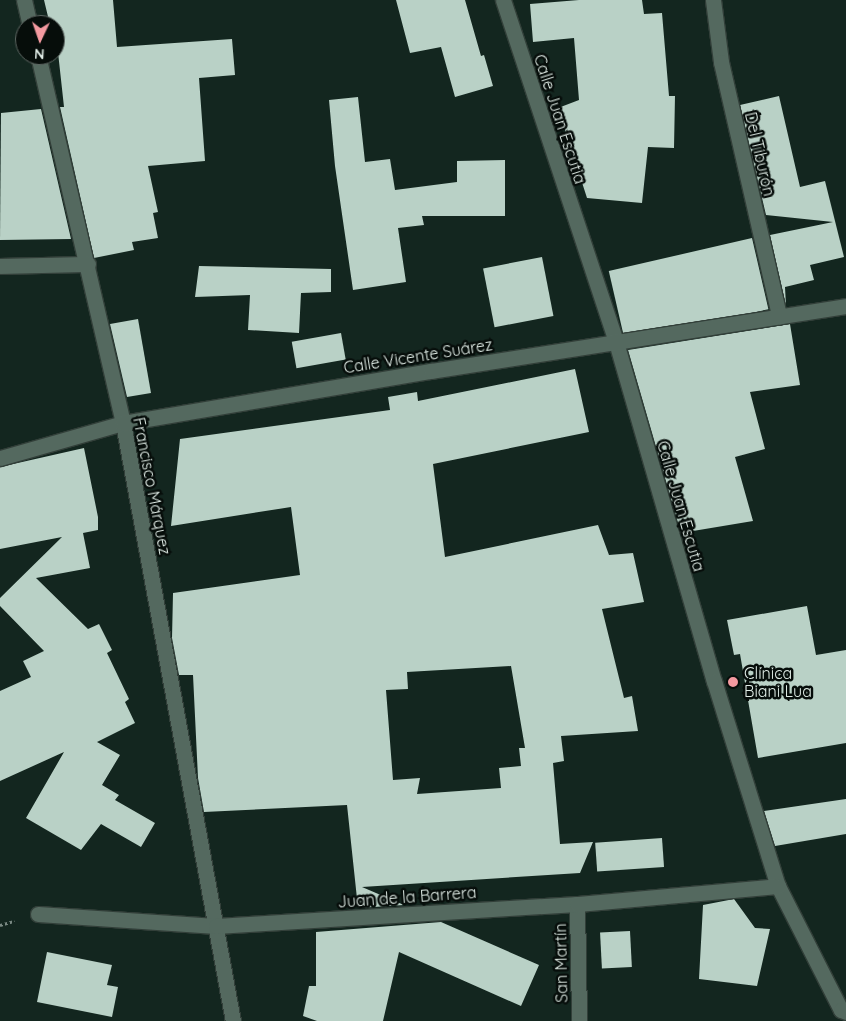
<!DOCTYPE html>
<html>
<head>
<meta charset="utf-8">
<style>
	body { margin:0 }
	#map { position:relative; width:846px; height:1021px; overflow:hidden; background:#13261f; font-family:Quicksand,sans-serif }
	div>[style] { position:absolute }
	.building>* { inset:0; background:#b9d1c6; transform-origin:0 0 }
	.path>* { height:3px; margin-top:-1.5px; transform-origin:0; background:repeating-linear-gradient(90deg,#798882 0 2.5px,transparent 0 5px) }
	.roads { filter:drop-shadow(1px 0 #323f39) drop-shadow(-1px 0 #323f39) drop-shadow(0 1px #323f39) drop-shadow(0 -1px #323f39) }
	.minor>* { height:15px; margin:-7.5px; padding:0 7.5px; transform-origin:7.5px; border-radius:7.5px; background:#54695f }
	.dots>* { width:14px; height:14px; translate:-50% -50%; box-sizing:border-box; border:2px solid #060d0a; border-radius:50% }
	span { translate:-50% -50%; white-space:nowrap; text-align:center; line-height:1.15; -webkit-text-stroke:5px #060d0a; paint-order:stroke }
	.street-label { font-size:16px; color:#dfebe5 }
	.poi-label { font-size:16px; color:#dfebe5 }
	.left { translate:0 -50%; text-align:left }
	.north { position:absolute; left:15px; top:15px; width:50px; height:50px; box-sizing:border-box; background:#060d0a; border:1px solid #5d6662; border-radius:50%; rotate:183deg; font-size:14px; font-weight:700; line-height:20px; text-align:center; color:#dfebe5 }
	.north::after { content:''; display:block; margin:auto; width:18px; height:22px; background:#f49aa0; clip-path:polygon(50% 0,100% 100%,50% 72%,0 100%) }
</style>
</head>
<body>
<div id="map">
	<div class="building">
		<div style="clip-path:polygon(44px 0,113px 0,117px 47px,232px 39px,235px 75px,199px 78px,205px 161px,148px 166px,158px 212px,153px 213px,158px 238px,132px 242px,134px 250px,94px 258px,60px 107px,64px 107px,55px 25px,50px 25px)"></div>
		<div style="clip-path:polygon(396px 0,465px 0,481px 56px,484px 55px,493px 86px,455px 97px,441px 47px,410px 53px)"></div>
		<div style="clip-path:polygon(579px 0,642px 0,644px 14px,662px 13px,669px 96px,675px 96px,674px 148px,648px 147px,642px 203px,587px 198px,558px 108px,579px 100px,574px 38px,533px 42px,530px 4px)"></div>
		<div style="clip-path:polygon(779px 96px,800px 187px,825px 181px,844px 257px,810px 265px,814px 280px,785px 287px,786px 306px,770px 235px,833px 222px,766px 215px,740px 105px)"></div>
		<div style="clip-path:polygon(358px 97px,365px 162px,390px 159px,395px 190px,457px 182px,457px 161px,505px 160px,505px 216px,422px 216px,424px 225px,398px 228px,406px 282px,353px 290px,335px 166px,329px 100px)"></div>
		<div style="clip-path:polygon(41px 109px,71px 239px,0 240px,1px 113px)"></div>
		<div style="left:752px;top:238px;width:73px;height:147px;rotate:77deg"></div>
		<div style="left:542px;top:257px;width:60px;height:60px;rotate:79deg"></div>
		<div style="clip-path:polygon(199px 266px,331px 269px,331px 292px,301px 293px,299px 333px,248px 330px,250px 295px,195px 297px)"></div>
		<div style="clip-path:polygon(138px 319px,151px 393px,127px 397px,110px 324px)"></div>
		<div style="clip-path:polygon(790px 324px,800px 385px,750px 392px,765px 449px,735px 457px,753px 521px,681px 533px,628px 350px)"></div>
		<div style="left:341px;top:333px;width:27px;height:50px;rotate:80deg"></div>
		<div style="clip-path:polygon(evenodd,575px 369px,589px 432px,433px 464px,445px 557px,598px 525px,609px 555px,633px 553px,644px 602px,602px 609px,624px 698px,632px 696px,638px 731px,561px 736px,564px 761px,553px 763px,560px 844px,593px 842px,580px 873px,362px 887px,404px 905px,358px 908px,347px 805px,204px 812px,198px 778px,193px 675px,179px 675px,172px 638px,173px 593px,300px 575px,291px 507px,171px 526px,180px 439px,390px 410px,388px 397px,417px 392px,418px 401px,575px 369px,511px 666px,525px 748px,519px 748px,521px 766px,499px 768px,501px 788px,417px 794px,420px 778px,393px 780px,386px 690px,408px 689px,407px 672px,511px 666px)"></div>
		<div style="clip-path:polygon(84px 448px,98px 517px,98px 530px,83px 533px,90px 568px,36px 578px,88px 629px,99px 624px,112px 650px,107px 653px,129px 699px,125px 702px,135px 723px,97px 742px,120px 755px,102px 785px,119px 795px,115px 800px,155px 823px,141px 847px,101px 824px,81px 850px,26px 818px,64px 752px,0 781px,0 691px,31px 677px,23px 661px,44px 651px,0 606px,0 598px,62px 537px,0 549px,0 467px)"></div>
		<div style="clip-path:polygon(807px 606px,816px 655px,846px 650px,846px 743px,758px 758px,740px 654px,734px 655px,727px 620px)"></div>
		<div style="clip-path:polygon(846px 799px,846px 834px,775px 846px,764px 811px)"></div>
		<div style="left:662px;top:838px;width:29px;height:67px;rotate:86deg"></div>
		<div style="clip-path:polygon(734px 899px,755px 928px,770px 929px,757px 986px,699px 979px,703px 905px)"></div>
		<div style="clip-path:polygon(441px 922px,539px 965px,521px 1006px,399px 952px,383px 1021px,317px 1021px,303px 1016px,309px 986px,316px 986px,316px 932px)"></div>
		<div style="left:630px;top:931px;width:36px;height:30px;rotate:87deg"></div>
		<div style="clip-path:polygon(47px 952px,112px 965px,107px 985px,118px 987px,112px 1017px,37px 1002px)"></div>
	</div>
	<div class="path">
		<div style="left:0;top:925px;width:15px;rotate:-16deg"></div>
	</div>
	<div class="roads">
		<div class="minor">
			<div style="left:24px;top:0;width:26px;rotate:77deg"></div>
			<div style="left:503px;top:0;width:360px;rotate:71.7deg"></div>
			<div style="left:616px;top:342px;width:353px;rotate:73.9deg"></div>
			<div style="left:714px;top:681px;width:215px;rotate:72.7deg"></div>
			<div style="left:778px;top:886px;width:139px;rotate:63.1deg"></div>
			<div style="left:841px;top:1010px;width:5px;rotate:22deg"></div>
			<div style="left:713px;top:0;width:63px;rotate:82.6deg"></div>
			<div style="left:721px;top:62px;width:261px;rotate:77.1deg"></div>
			<div style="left:38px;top:55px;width:378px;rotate:77deg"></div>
			<div style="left:123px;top:423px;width:608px;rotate:79.58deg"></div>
			<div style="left:0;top:266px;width:88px;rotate:-1.3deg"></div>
			<div style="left:0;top:458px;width:128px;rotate:-15.9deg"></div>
			<div style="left:123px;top:423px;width:312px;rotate:-9.6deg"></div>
			<div style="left:431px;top:371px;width:420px;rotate:-8.9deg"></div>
			<div style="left:577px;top:904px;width:117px;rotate:89deg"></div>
			<div style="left:38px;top:914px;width:178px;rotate:3.9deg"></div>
			<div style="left:216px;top:926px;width:362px;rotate:-3.5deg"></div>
			<div style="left:577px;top:904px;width:202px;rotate:-5.1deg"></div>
		</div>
	</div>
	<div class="dots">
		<div style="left:733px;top:682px;background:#f49aa0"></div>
	</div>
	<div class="street-label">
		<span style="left:560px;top:119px;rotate:72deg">Calle Juan Escutia</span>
		<span style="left:760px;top:154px;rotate:77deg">Del Tiburón</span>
		<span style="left:418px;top:356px;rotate:-9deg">Calle Vicente Suárez</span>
		<span style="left:152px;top:486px;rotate:79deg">Francisco Márquez</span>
		<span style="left:681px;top:506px;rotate:74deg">Calle Juan Escutia</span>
		<span style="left:407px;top:897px;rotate:-4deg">Juan de la Barrera</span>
		<span style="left:561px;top:963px;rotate:-91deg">San Martín</span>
	</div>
	<div class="poi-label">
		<span class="left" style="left:744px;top:682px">Clínica<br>Biani Lua</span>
	</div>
	<div class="north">N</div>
</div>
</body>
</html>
